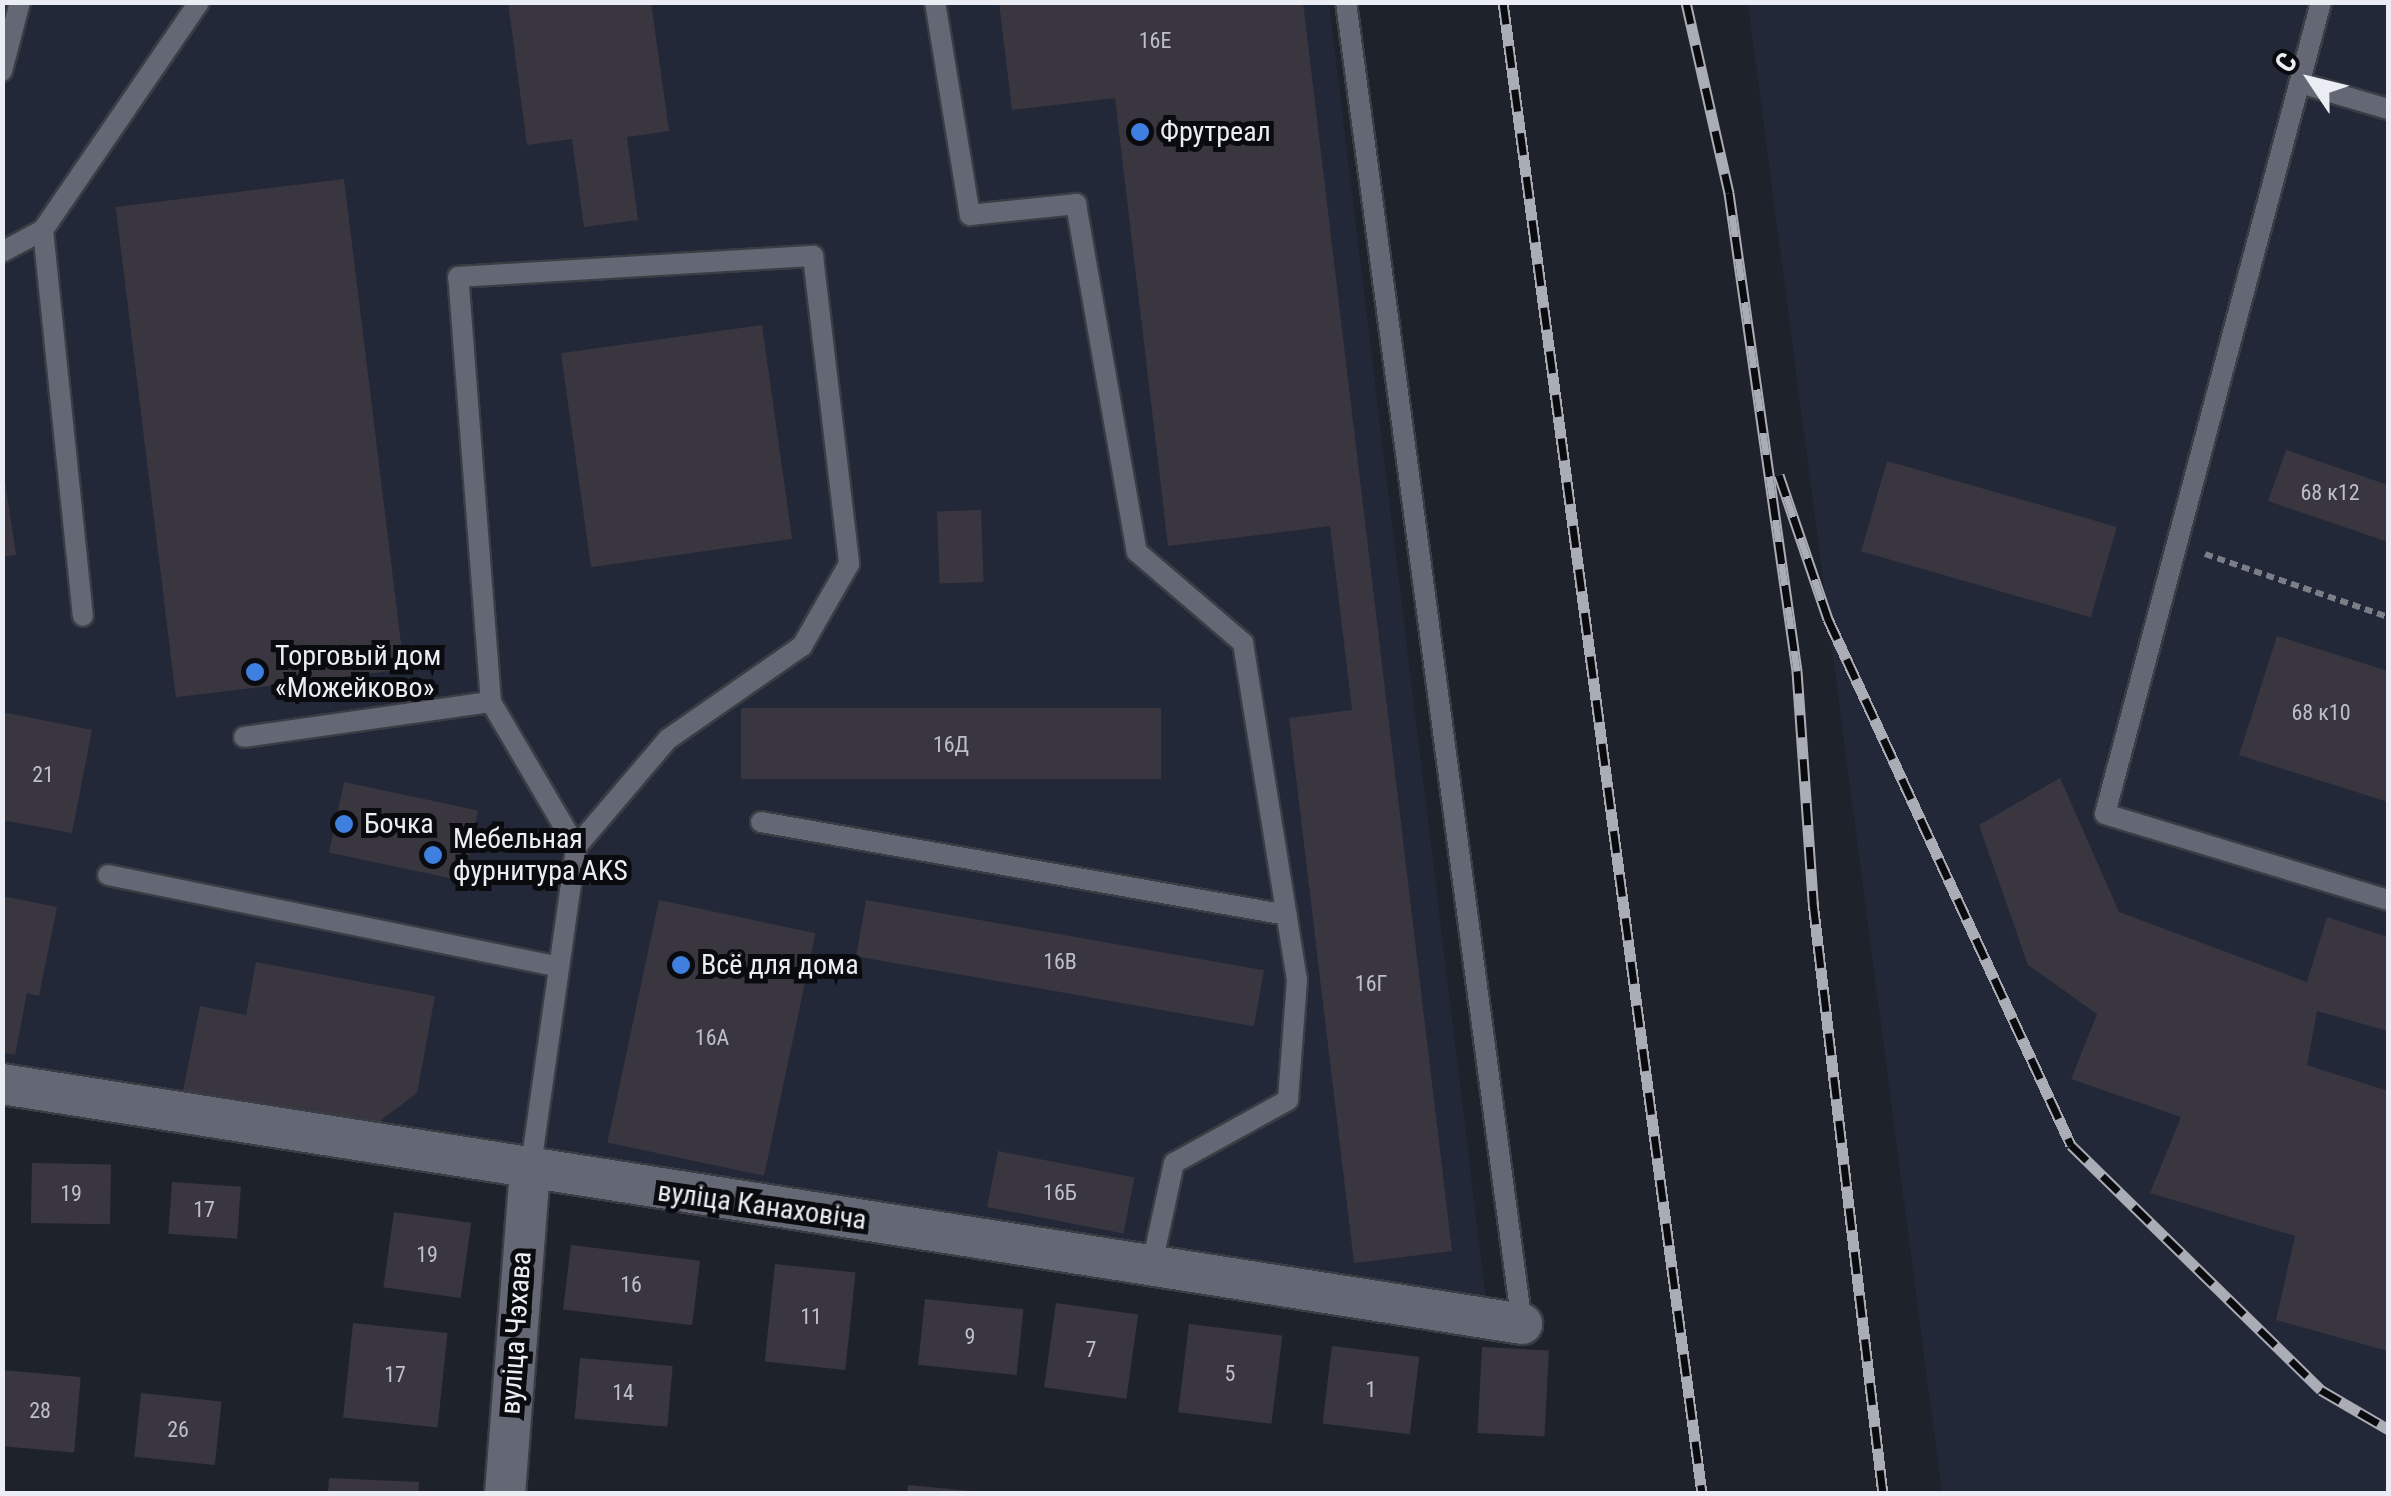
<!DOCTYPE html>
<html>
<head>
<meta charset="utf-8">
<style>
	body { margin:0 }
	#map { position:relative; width:2391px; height:1496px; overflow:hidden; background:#1e222b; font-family:"Roboto Condensed",sans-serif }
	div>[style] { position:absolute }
	.built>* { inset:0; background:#222837 }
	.building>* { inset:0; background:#3a3640; transform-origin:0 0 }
	.path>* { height:6px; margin-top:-3px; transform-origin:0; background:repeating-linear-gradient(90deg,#7a7e86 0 8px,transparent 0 13px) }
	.roads { filter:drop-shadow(2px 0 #3a3d44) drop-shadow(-2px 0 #3a3d44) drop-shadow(0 2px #3a3d44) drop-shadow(0 -2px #3a3d44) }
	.lane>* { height:20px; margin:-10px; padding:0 10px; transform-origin:10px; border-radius:10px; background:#646874 }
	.street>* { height:40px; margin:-20px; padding:0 20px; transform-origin:20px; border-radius:20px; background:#646874 }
	.rail>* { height:11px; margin-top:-5.5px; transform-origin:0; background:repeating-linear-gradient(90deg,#0a0b0f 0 22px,#aaadb5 0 44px); box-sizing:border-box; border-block:2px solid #aaadb5 }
	.dots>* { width:28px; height:28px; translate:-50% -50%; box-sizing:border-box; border:5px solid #0a0b0f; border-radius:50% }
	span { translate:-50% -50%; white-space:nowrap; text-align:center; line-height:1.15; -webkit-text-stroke:10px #0a0b0f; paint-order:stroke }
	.number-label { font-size:22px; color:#bebfc7 }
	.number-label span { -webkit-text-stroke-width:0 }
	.poi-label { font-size:28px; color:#eaedf4 }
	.left { translate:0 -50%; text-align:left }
	.street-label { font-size:28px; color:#eaedf4 }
	.frame { position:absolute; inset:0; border:5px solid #eaedf4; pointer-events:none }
	.north { position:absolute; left:2261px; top:30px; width:100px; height:100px; -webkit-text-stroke:8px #0a0b0f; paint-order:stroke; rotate:305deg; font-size:28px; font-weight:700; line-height:40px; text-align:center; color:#eaedf4 }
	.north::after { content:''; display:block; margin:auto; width:35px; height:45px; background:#eaedf4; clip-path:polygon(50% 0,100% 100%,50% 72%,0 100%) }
</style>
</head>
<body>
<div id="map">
	<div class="built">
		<div style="clip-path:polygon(2px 3px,1329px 3px,1489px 1324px,3px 1064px)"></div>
		<div style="clip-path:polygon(1748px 3px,2388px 3px,2388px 1493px,1942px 1493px)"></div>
	</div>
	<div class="building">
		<div style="clip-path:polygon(508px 2px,651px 2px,669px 131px,627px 137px,638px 220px,584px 227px,572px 139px,527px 145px)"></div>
		<div style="clip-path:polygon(999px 2px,1303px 2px,1452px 1251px,1354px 1263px,1289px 718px,1352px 710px,1330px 526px,1168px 546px,1115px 98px,1012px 110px)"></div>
		<div style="left:344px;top:179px;width:494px;height:230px;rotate:83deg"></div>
		<div style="left:762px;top:325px;width:216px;height:203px;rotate:82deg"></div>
		<div style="clip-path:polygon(2286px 450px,2388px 485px,2388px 542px,2268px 501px)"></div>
		<div style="clip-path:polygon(2px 461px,16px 555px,2px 557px)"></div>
		<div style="left:1887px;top:461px;width:239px;height:94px;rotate:16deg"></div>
		<div style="left:981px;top:510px;width:72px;height:44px;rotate:88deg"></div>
		<div style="clip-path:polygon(2277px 636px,2388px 671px,2388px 802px,2239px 755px)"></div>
		<div style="left:1161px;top:708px;width:71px;height:420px;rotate:90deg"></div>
		<div style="clip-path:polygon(2px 712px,92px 730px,72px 833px,2px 820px)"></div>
		<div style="clip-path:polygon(2060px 778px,2119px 912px,2307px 982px,2327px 917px,2388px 937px,2388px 1031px,2317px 1011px,2307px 1065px,2388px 1091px,2388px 1351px,2276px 1320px,2295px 1236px,2150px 1193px,2181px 1117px,2071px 1079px,2097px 1014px,2028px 965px,1979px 825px)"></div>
		<div style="left:344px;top:782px;width:137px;height:72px;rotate:12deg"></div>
		<div style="clip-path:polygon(2px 896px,57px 907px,39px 996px,27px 993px,15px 1055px,2px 1052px)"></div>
		<div style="left:659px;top:900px;width:160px;height:248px;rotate:12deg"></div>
		<div style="left:866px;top:900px;width:404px;height:57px;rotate:10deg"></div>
		<div style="clip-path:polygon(256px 962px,435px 996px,417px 1093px,372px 1127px,183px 1091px,200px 1006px,246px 1015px)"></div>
		<div style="left:998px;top:1151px;width:139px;height:57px;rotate:11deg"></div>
		<div style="left:32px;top:1163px;width:79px;height:60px;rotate:1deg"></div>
		<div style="left:172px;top:1182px;width:69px;height:52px;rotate:4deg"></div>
		<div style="left:394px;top:1212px;width:78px;height:76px;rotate:8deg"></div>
		<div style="left:571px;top:1245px;width:130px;height:65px;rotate:7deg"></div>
		<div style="left:775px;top:1264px;width:81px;height:98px;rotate:6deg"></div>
		<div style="left:925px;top:1299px;width:99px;height:66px;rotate:6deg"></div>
		<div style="left:1056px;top:1303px;width:83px;height:85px;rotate:8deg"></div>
		<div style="left:353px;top:1323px;width:95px;height:95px;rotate:6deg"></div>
		<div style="left:1189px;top:1324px;width:94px;height:89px;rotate:7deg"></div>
		<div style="left:1332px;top:1346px;width:88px;height:78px;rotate:7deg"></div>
		<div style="left:1482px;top:1347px;width:67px;height:86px;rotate:3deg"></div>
		<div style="left:580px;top:1358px;width:93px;height:61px;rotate:5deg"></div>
		<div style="left:2px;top:1370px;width:79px;height:76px;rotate:5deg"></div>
		<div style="left:141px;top:1393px;width:81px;height:64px;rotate:6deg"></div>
		<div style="clip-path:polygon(329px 1478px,419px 1482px,418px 1494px,328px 1494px)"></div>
		<div style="clip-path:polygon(908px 1485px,970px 1491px,969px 1494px,907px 1494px)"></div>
	</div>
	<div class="path">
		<div style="left:2205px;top:554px;width:194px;rotate:19deg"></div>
	</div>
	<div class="roads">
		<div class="lane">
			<div style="left:935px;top:2px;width:216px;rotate:80.7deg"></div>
			<div style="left:970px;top:215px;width:107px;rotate:-5.9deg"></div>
			<div style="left:1076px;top:204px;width:353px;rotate:80.1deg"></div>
			<div style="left:1137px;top:552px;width:140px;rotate:40.6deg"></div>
			<div style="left:1243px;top:643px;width:341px;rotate:80.9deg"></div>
			<div style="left:1297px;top:980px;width:120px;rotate:94.3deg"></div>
			<div style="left:1288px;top:1100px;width:130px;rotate:151.1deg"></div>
			<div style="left:1174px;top:1163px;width:103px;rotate:102.3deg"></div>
			<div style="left:1346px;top:2px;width:1334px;rotate:82.42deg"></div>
			<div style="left:2321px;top:2px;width:840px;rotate:104.9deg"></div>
			<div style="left:2105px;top:814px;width:296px;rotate:16.9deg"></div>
			<div style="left:2px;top:71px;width:71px;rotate:-75.4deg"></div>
			<div style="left:2300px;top:83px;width:92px;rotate:16.5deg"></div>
			<div style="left:43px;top:230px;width:388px;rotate:84.1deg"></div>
			<div style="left:2px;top:252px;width:47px;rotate:-28.2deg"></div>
			<div style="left:43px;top:230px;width:276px;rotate:-55.6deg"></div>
			<div style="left:244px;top:737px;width:249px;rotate:-8.1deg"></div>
			<div style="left:761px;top:822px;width:534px;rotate:10.03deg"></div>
			<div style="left:108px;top:875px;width:460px;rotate:11.5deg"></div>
			<div style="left:530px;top:1172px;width:328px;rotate:-81.9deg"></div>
			<div style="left:576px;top:847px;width:168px;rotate:-120.4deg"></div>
			<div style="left:491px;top:702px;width:426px;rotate:-94.4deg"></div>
			<div style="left:458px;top:277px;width:356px;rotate:-3.4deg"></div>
			<div style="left:813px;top:256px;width:310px;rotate:83.3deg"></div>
			<div style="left:849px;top:564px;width:95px;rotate:119.8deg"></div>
			<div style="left:802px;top:646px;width:163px;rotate:145.2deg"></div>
			<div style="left:668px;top:739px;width:142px;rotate:130.4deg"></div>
		</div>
		<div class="street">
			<div style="left:2px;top:1084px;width:1539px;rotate:8.97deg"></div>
			<div style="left:505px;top:1494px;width:323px;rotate:-85.6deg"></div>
		</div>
	</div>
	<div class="rail">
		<div style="left:1503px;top:2px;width:1505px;rotate:82.4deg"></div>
		<div style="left:1686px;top:2px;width:196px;rotate:77.3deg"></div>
		<div style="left:1729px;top:193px;width:483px;rotate:81.9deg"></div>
		<div style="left:1797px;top:671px;width:232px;rotate:86deg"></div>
		<div style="left:1813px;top:902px;width:596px;rotate:83.26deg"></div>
		<div style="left:1779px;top:475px;width:152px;rotate:71.2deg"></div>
		<div style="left:1828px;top:619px;width:579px;rotate:65.2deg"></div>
		<div style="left:2071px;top:1145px;width:350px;rotate:44.4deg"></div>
		<div style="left:2321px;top:1390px;width:78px;rotate:30.2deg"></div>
	</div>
	<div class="dots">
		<div style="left:1140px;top:132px;background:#3f7fe0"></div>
		<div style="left:255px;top:672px;background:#3f7fe0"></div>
		<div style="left:344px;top:824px;background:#3f7fe0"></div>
		<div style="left:433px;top:855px;background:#3f7fe0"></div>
		<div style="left:681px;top:965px;background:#3f7fe0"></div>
	</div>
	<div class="number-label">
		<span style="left:1155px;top:41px">16Е</span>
		<span style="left:2330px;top:493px">68 к12</span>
		<span style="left:2321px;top:713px">68 к10</span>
		<span style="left:951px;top:745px">16Д</span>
		<span style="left:43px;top:775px">21</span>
		<span style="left:1060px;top:962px">16В</span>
		<span style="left:1371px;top:984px">16Г</span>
		<span style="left:712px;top:1038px">16А</span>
		<span style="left:1060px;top:1193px">16Б</span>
		<span style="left:71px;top:1194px">19</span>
		<span style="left:204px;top:1210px">17</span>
		<span style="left:427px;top:1255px">19</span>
		<span style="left:631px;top:1285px">16</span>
		<span style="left:811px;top:1317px">11</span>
		<span style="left:970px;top:1337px">9</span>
		<span style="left:1091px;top:1350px">7</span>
		<span style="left:1230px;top:1374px">5</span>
		<span style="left:395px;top:1375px">17</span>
		<span style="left:1371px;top:1390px">1</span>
		<span style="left:623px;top:1393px">14</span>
		<span style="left:40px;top:1411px">28</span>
		<span style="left:178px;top:1430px">26</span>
	</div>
	<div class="poi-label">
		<span class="left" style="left:1160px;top:132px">Фрутреал</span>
		<span class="left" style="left:275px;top:672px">Торговый дом<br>«Можейково»</span>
		<span class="left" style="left:364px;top:824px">Бочка</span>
		<span class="left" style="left:453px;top:855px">Мебельная<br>фурнитура AKS</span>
		<span class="left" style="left:701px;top:965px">Всё для дома</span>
	</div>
	<div class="street-label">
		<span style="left:762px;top:1206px;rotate:8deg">вуліца Канаховіча</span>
		<span style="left:516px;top:1333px;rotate:-86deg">вуліца Чэхава</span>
	</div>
	<div class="frame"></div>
	<div class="north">С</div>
</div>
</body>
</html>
